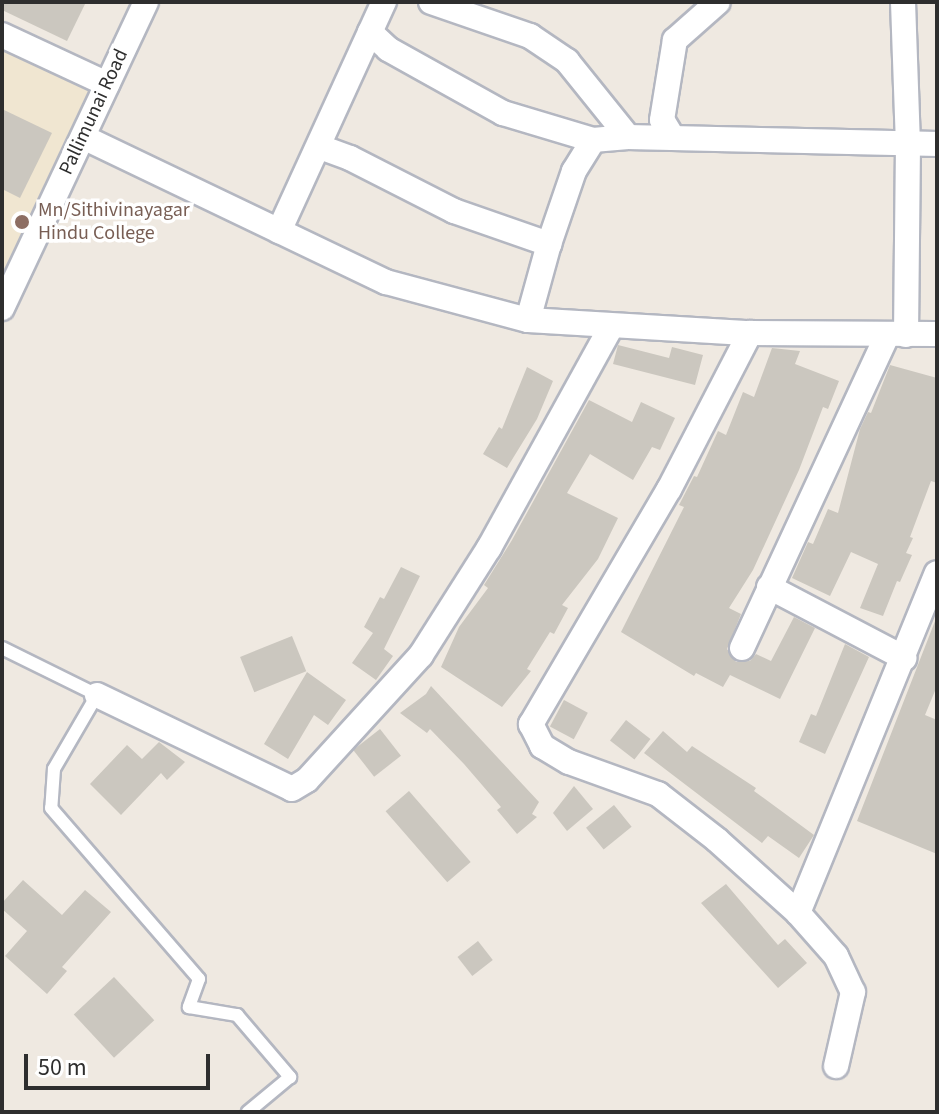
<!DOCTYPE html>
<html>
<head>
<meta charset="utf-8">
<style>
	body { margin:0 }
	#map { position:relative; width:939px; height:1114px; overflow:hidden; background:#efe9e1; font-family:"Source Sans 3",sans-serif }
	div>[style] { position:absolute }
	.education>* { inset:0; background:#f0e6d1 }
	.building>* { inset:0; background:#cbc7bf; transform-origin:0 0 }
	.roads { filter:drop-shadow(2px 0 #b4b7c1) drop-shadow(-2px 0 #b4b7c1) drop-shadow(0 2px #b4b7c1) drop-shadow(0 -2px #b4b7c1) }
	.service>* { height:12px; margin:-6px; padding:0 6px; transform-origin:6px; border-radius:6px; background:#fff }
	.minor>* { height:24px; margin:-12px; padding:0 12px; transform-origin:12px; border-radius:12px; background:#fff }
	.dots>* { width:22px; height:22px; translate:-50% -50%; box-sizing:border-box; border:4px solid #fff; border-radius:50% }
	span { translate:-50% -50%; white-space:nowrap; text-align:center; line-height:1.15; -webkit-text-stroke:7px #fff; paint-order:stroke }
	.street-label { font-size:20px; color:#2e2e2e }
	.education-label { font-size:20px; color:#785e54 }
	.left { translate:0 -50%; text-align:left }
	.frame { position:absolute; inset:0; border:4px solid #2e2e2e; pointer-events:none }
	.scale { position:absolute; left:24px; top:1054px; width:186px; height:36px; box-sizing:border-box; border:4px solid #2e2e2e; border-top:0; padding-left:10px; font-size:24px; line-height:28px; white-space:nowrap; color:#2e2e2e; -webkit-text-stroke:6px #fff; paint-order:stroke }
</style>
</head>
<body>
<div id="map">
	<div class="education">
		<div style="clip-path:polygon(2px 35px,107px 84px,2px 308px)"></div>
	</div>
	<div class="building">
		<div style="clip-path:polygon(2px 2px,86px 2px,67px 41px,2px 10px)"></div>
		<div style="clip-path:polygon(2px 109px,52px 133px,20px 198px,2px 189px)"></div>
		<div style="clip-path:polygon(618px 345px,669px 358px,672px 347px,703px 355px,695px 385px,613px 364px)"></div>
		<div style="clip-path:polygon(772px 348px,800px 351px,795px 364px,839px 381px,828px 409px,823px 407px,799px 470px,753px 570px,729px 608px,741px 614px,727px 649px,736px 662px,750px 661px,756px 654px,771px 661px,794px 617px,815px 628px,780px 699px,730px 675px,723px 687px,696px 673px,694px 676px,621px 632px,684px 507px,679px 505px,694px 476px,697px 477px,718px 431px,726px 435px,743px 392px,754px 397px)"></div>
		<div style="clip-path:polygon(890px 365px,937px 378px,937px 483px,931px 481px,910px 537px,913px 538px,906px 553px,912px 555px,900px 582px,897px 581px,883px 616px,860px 608px,878px 564px,851px 552px,830px 596px,792px 578px,808px 542px,813px 544px,828px 509px,838px 513px,860px 429px,868px 412px,871px 413px)"></div>
		<div style="clip-path:polygon(527px 367px,553px 381px,537px 419px,507px 468px,483px 454px,499px 427px,502px 429px)"></div>
		<div style="clip-path:polygon(589px 400px,632px 422px,641px 402px,675px 418px,660px 450px,652px 447px,633px 480px,590px 454px,567px 493px,618px 518px,598px 559px,562px 605px,568px 608px,554px 634px,550px 632px,527px 669px,531px 671px,502px 707px,441px 667px,459px 627px,488px 588px,484px 585px,512px 540px)"></div>
		<div style="clip-path:polygon(401px 567px,420px 576px,384px 649px,393px 656px,376px 680px,352px 663px,373px 633px,364px 627px,380px 597px,384px 599px)"></div>
		<div style="clip-path:polygon(937px 616px,937px 686px,925px 715px,937px 720px,937px 854px,857px 821px)"></div>
		<div style="left:292px;top:636px;width:38px;height:56px;rotate:68deg"></div>
		<div style="clip-path:polygon(845px 644px,869px 657px,825px 754px,799px 742px,811px 714px,816px 716px)"></div>
		<div style="clip-path:polygon(307px 672px,346px 700px,328px 725px,314px 715px,288px 759px,264px 744px)"></div>
		<div style="clip-path:polygon(431px 686px,539px 802px,532px 814px,537px 817px,517px 834px,497px 810px,501px 807px,464px 764px,430px 729px,427px 733px,400px 713px,426px 694px)"></div>
		<div style="left:564px;top:700px;width:27px;height:30px;rotate:28deg"></div>
		<div style="left:626px;top:720px;width:31px;height:26px;rotate:38deg"></div>
		<div style="left:380px;top:729px;width:34px;height:34px;rotate:52deg"></div>
		<div style="clip-path:polygon(663px 731px,687px 752px,692px 746px,756px 788px,754px 791px,814px 835px,799px 858px,768px 836px,762px 843px,644px 753px)"></div>
		<div style="clip-path:polygon(159px 742px,185px 762px,167px 780px,161px 773px,121px 815px,90px 784px,127px 745px,142px 759px)"></div>
		<div style="clip-path:polygon(574px 786px,593px 809px,567px 831px,553px 813px)"></div>
		<div style="left:409px;top:791px;width:94px;height:31px;rotate:49deg"></div>
		<div style="left:614px;top:805px;width:28px;height:36px;rotate:51deg"></div>
		<div style="clip-path:polygon(23px 880px,62px 915px,85px 890px,111px 912px,62px 967px,67px 971px,47px 994px,5px 956px,27px 931px,2px 909px,2px 903px)"></div>
		<div style="clip-path:polygon(726px 884px,778px 945px,785px 939px,807px 963px,778px 988px,701px 903px)"></div>
		<div style="left:478px;top:941px;width:24px;height:26px;rotate:52deg"></div>
		<div style="left:114px;top:977px;width:59px;height:55px;rotate:47deg"></div>
	</div>
	<div class="roads">
		<div class="service">
			<div style="left:2px;top:648px;width:106px;rotate:26.3deg"></div>
			<div style="left:97px;top:695px;width:86px;rotate:120.2deg"></div>
			<div style="left:54px;top:769px;width:39px;rotate:94deg"></div>
			<div style="left:51px;top:808px;width:226px;rotate:49.1deg"></div>
			<div style="left:199px;top:979px;width:30px;rotate:110deg"></div>
			<div style="left:189px;top:1007px;width:49px;rotate:9.5deg"></div>
			<div style="left:237px;top:1015px;width:82px;rotate:49.5deg"></div>
			<div style="left:290px;top:1077px;width:55px;rotate:140.2deg"></div>
		</div>
		<div class="minor">
			<div style="left:431px;top:2px;width:105px;rotate:19deg"></div>
			<div style="left:530px;top:36px;width:45px;rotate:34deg"></div>
			<div style="left:567px;top:61px;width:97px;rotate:51.2deg"></div>
			<div style="left:903px;top:2px;width:142px;rotate:88deg"></div>
			<div style="left:908px;top:144px;width:191px;rotate:90.6deg"></div>
			<div style="left:370px;top:32px;width:25px;rotate:43deg"></div>
			<div style="left:388px;top:49px;width:132px;rotate:29.1deg"></div>
			<div style="left:503px;top:113px;width:94px;rotate:16.7deg"></div>
			<div style="left:2px;top:35px;width:116px;rotate:25deg"></div>
			<div style="left:83px;top:137px;width:336px;rotate:25.6deg"></div>
			<div style="left:386px;top:282px;width:147px;rotate:15deg"></div>
			<div style="left:528px;top:320px;width:222px;rotate:3.4deg"></div>
			<div style="left:750px;top:333px;width:187px;rotate:0.3deg"></div>
			<div style="left:673px;top:138px;width:21px;rotate:-121deg"></div>
			<div style="left:662px;top:120px;width:81px;rotate:-80.8deg"></div>
			<div style="left:675px;top:40px;width:57px;rotate:-41.5deg"></div>
			<div style="left:320px;top:147px;width:32px;rotate:20deg"></div>
			<div style="left:350px;top:158px;width:117px;rotate:27deg"></div>
			<div style="left:454px;top:211px;width:101px;rotate:19.2deg"></div>
			<div style="left:279px;top:231px;width:252px;rotate:-65.4deg"></div>
			<div style="left:2px;top:308px;width:338px;rotate:-64.8deg"></div>
			<div style="left:528px;top:320px;width:79px;rotate:-74.6deg"></div>
			<div style="left:549px;top:244px;width:77px;rotate:-71.1deg"></div>
			<div style="left:574px;top:171px;width:36px;rotate:-58deg"></div>
			<div style="left:593px;top:140px;width:35px;rotate:-5deg"></div>
			<div style="left:628px;top:137px;width:309px;rotate:1.3deg"></div>
			<div style="left:750px;top:333px;width:176px;rotate:117.4deg"></div>
			<div style="left:669px;top:489px;width:273px;rotate:120.4deg"></div>
			<div style="left:531px;top:724px;width:25px;rotate:63deg"></div>
			<div style="left:542px;top:746px;width:31px;rotate:31deg"></div>
			<div style="left:569px;top:762px;width:95px;rotate:19.8deg"></div>
			<div style="left:658px;top:794px;width:75px;rotate:37.9deg"></div>
			<div style="left:717px;top:840px;width:109px;rotate:42deg"></div>
			<div style="left:798px;top:913px;width:57px;rotate:48.5deg"></div>
			<div style="left:836px;top:956px;width:40px;rotate:65deg"></div>
			<div style="left:853px;top:992px;width:76px;rotate:102.9deg"></div>
			<div style="left:769px;top:587px;width:153px;rotate:27.7deg"></div>
			<div style="left:742px;top:648px;width:344px;rotate:-65.1deg"></div>
			<div style="left:97px;top:695px;width:216px;rotate:25.7deg"></div>
			<div style="left:292px;top:789px;width:17px;rotate:-31deg"></div>
			<div style="left:307px;top:780px;width:169px;rotate:-47.6deg"></div>
			<div style="left:421px;top:655px;width:127px;rotate:-57.6deg"></div>
			<div style="left:489px;top:548px;width:252px;rotate:-61.1deg"></div>
			<div style="left:798px;top:913px;width:367px;rotate:-67.8deg"></div>
		</div>
	</div>
	<div class="dots">
		<div style="left:22px;top:222px;background:#8d6e63"></div>
	</div>
	<div class="street-label">
		<span style="left:94px;top:112px;rotate:-65deg">Pallimunai Road</span>
	</div>
	<div class="education-label">
		<span class="left" style="left:38px;top:222px">Mn/Sithivinayagar<br>Hindu College</span>
	</div>
	<div class="frame"></div>
	<div class="scale">50 m</div>
</div>
</body>
</html>
